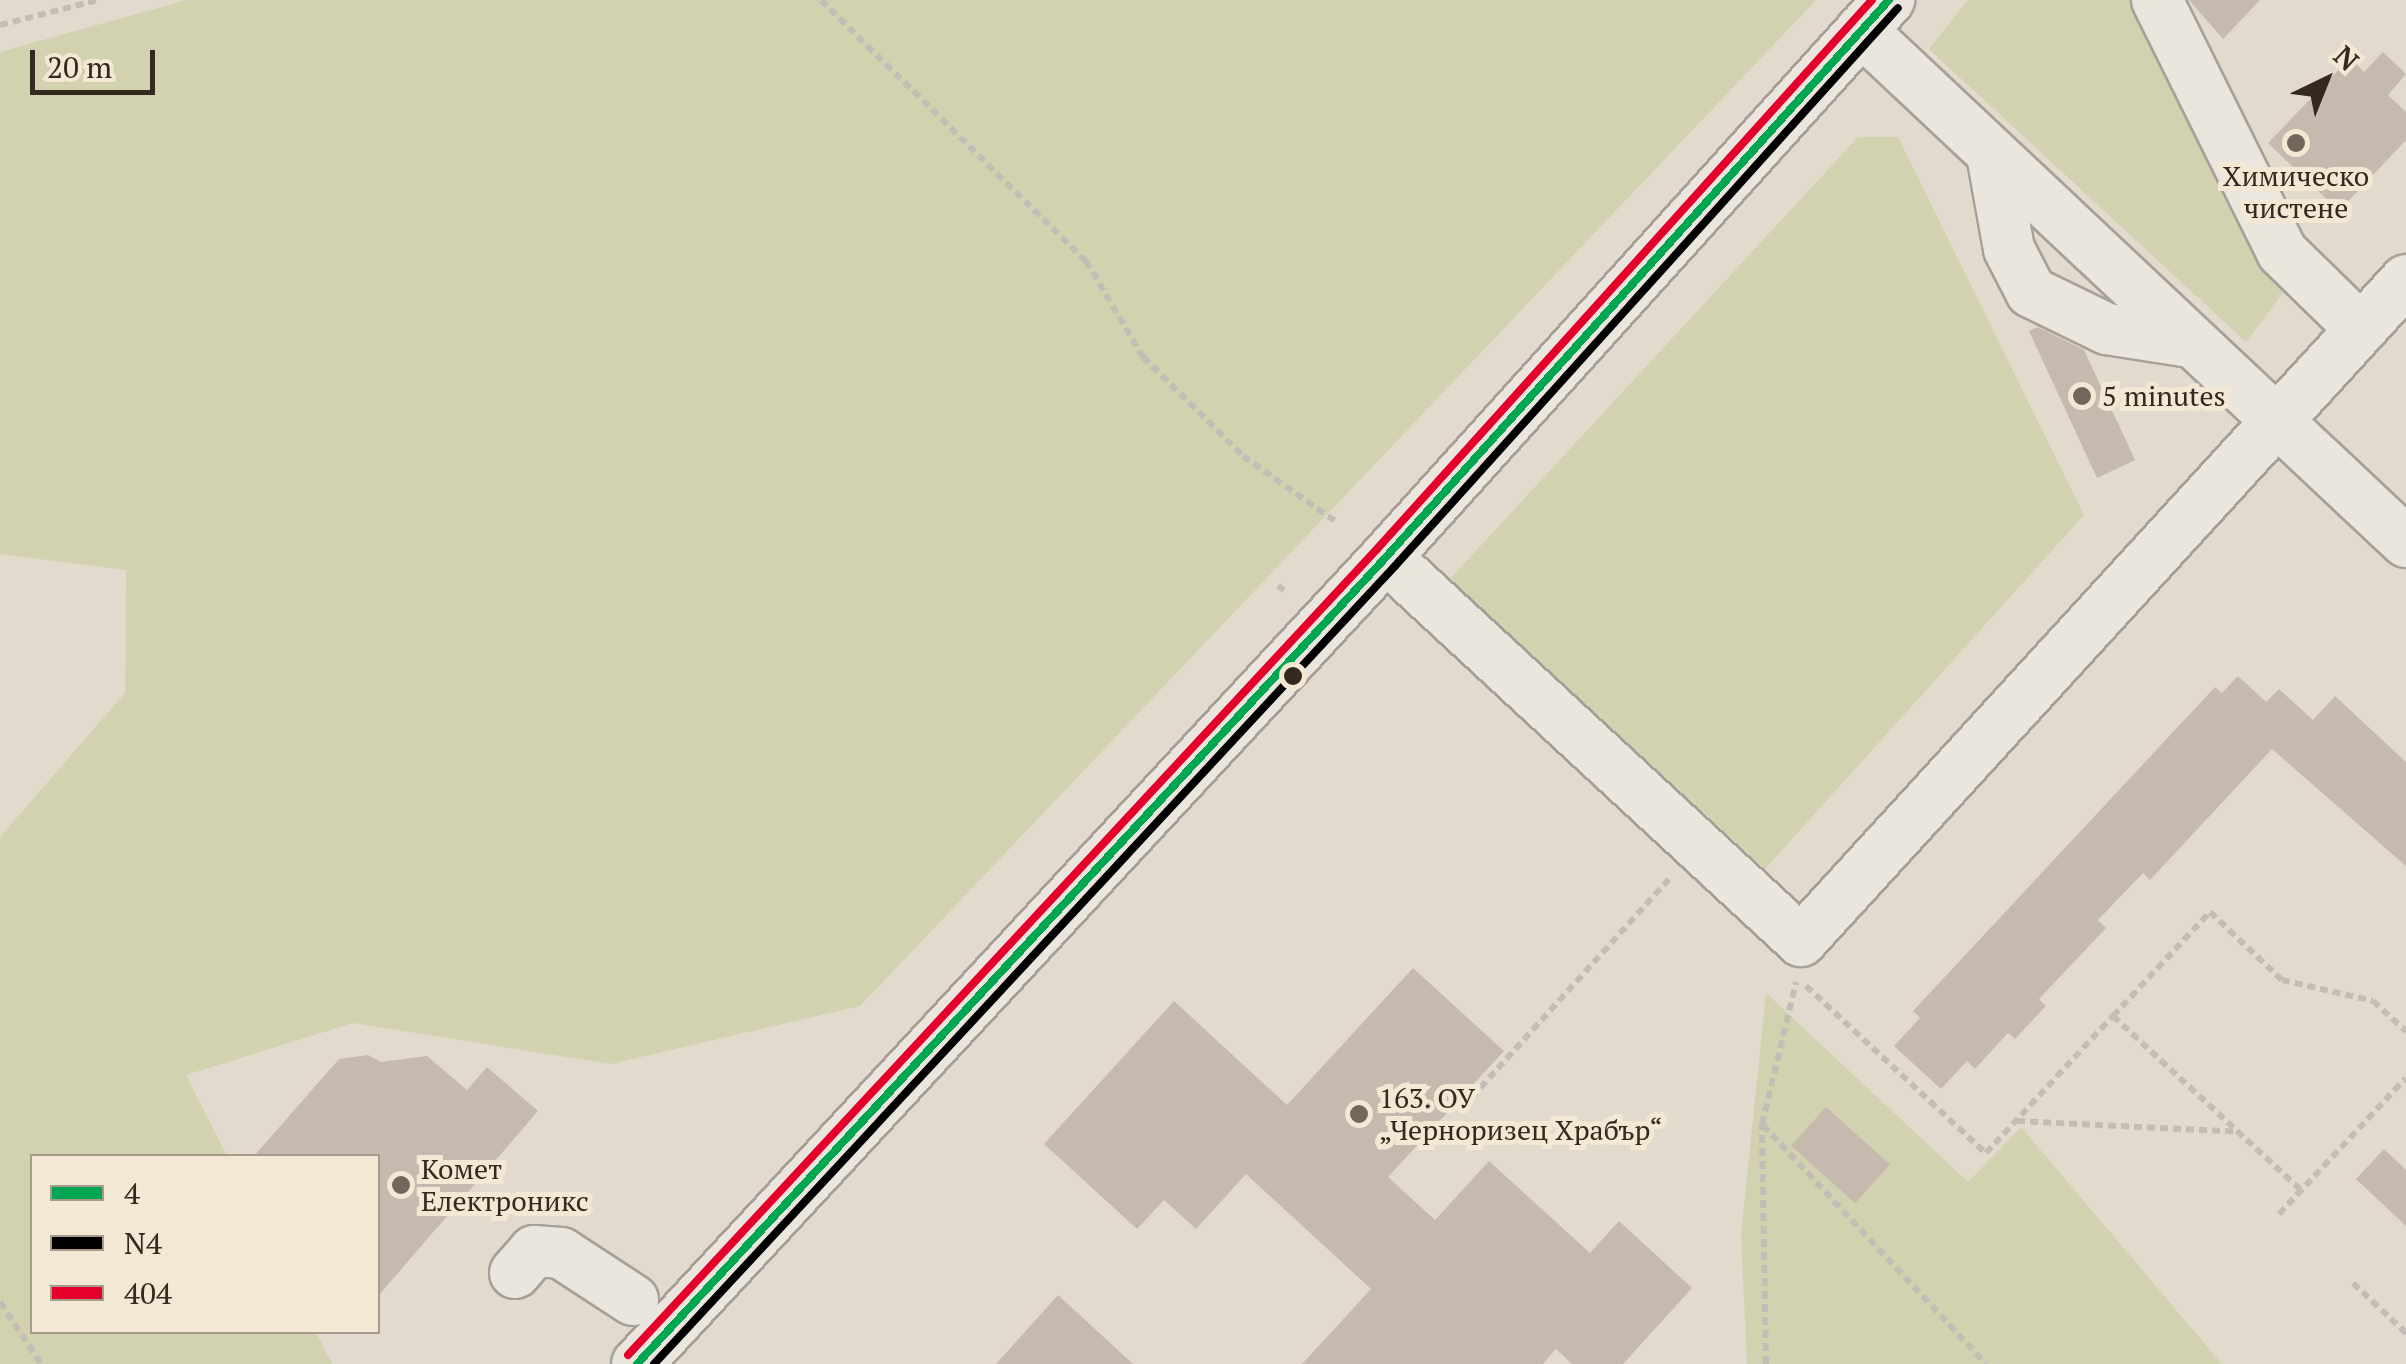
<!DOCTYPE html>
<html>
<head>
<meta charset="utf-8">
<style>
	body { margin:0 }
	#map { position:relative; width:2406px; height:1364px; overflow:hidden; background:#e2dbcd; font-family:"PT Serif",serif }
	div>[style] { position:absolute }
	.green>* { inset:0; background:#d2d1b0 }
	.building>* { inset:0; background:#c6b9ae; transform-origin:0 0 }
	.path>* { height:6px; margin-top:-3px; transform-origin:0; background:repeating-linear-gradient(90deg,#c3bdb5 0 8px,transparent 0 13px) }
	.roads { filter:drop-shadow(2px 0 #a7a096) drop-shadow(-2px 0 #a7a096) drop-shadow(0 2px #a7a096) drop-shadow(0 -2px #a7a096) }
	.minor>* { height:50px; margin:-25px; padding:0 25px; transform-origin:25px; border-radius:25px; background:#eae6de }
	.bus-1>* { height:8px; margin:-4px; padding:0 4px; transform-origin:4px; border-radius:4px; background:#00a651 }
	.bus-2>* { height:8px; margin:-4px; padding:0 4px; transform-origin:4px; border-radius:4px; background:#000 }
	.bus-3>* { height:8px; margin:-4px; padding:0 4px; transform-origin:4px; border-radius:4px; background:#e4002b }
	.dots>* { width:28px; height:28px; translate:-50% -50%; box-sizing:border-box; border:5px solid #f3e8d3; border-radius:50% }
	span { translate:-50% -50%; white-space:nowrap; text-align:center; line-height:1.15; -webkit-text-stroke:10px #f3e8d3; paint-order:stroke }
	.poi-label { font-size:28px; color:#35281e }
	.left { translate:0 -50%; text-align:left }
	.legend { position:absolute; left:30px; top:1154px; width:350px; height:180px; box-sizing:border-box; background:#f3e8d3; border:2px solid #a79b8b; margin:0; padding:12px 18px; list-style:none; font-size:30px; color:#35281e }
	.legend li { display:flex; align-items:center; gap:20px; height:50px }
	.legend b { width:50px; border:2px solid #a79b8b }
	.north { position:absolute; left:2276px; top:30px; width:100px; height:100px; -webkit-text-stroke:8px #f3e8d3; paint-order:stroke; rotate:43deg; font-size:28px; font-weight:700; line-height:40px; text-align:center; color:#35281e }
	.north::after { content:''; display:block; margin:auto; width:35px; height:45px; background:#35281e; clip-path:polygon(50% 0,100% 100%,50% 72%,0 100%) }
	.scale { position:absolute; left:30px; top:50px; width:125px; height:45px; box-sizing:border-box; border:5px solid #35281e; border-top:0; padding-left:12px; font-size:30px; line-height:35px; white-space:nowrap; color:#35281e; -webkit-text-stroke:8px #f3e8d3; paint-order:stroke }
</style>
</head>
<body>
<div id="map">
	<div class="green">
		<div style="clip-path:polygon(187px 0,1816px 0,860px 1006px,611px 1064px,353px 1023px,186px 1075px,227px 1156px,32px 1156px,32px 1332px,316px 1332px,332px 1364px,0 1364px,0 837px,125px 693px,126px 570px,0 554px,0 52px)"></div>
		<div style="clip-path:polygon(1968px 0,2142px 0,2288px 286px,2246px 342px,1929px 49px)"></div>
		<div style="clip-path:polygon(1858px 137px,1898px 137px,2084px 515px,1765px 869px,1450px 579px)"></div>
		<div style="clip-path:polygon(1766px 993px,1968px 1182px,2021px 1127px,2222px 1364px,1747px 1364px,1741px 1235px)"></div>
	</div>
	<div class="building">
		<div style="clip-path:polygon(2189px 0,2260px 0,2223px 39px)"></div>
		<div style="clip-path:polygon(2383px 52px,2406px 74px,2388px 95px,2406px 112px,2406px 140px,2339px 211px,2268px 143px,2350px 58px,2364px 72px)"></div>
		<div style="clip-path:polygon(2038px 327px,2084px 350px,2135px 460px,2097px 478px,2029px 331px)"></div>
		<div style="clip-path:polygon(2238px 676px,2266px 702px,2279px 689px,2313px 720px,2335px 696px,2406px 762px,2406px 866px,2272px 749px,2150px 880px,2143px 873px,2098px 920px,2106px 928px,2039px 999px,2046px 1006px,2015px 1039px,2008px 1033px,1975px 1069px,1967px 1061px,1941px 1089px,1894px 1046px,1920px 1018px,1913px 1011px,2215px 687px,2222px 693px)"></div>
		<div style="clip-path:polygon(1413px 968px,1504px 1051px,1388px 1177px,1435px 1220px,1489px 1161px,1590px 1253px,1619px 1221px,1692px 1288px,1623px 1364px,1572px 1364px,1556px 1349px,1543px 1364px,1302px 1364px,1371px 1289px,1246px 1174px,1196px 1229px,1164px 1200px,1137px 1229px,1044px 1144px,1174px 1001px,1287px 1105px)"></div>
		<div style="clip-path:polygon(368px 1055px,381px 1062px,427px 1056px,467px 1090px,487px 1067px,538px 1111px,378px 1296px,378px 1156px,254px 1156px,339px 1059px)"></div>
		<div style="left:1826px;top:1107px;width:86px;height:52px;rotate:42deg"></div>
		<div style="clip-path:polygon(2384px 1149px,2406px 1170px,2406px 1226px,2356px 1179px)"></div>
		<div style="clip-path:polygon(1058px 1295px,1133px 1364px,996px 1364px)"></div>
	</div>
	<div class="path">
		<div style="left:821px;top:0;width:372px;rotate:44.6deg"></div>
		<div style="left:1086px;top:261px;width:112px;rotate:59.3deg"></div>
		<div style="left:1143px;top:357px;width:141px;rotate:44.7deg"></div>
		<div style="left:1243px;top:456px;width:116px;rotate:35.2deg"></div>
		<div style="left:0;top:25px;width:101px;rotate:-14.3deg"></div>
		<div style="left:1278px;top:585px;width:8px;rotate:45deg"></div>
		<div style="left:1806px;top:986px;width:246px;rotate:42.9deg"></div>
		<div style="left:1986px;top:1153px;width:187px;rotate:-47.2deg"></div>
		<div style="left:2113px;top:1016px;width:256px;rotate:42.8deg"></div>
		<div style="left:2113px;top:1016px;width:142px;rotate:-47deg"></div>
		<div style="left:2210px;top:912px;width:99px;rotate:43.4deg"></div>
		<div style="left:2282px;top:980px;width:93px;rotate:13deg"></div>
		<div style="left:2373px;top:1001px;width:45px;rotate:42.3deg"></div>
		<div style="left:1463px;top:1107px;width:309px;rotate:-47.9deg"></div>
		<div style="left:2017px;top:1121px;width:222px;rotate:2.8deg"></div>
		<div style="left:1763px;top:1125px;width:327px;rotate:47deg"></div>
		<div style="left:2279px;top:1214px;width:186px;rotate:-47deg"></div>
		<div style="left:2353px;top:1283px;width:73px;rotate:43.3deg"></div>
		<div style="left:0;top:1302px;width:74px;rotate:56.5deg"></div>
		<div style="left:1766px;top:1364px;width:240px;rotate:-91deg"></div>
		<div style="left:1762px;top:1124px;width:146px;rotate:-76.5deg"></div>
	</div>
	<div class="roads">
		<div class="minor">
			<div style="left:2157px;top:0;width:281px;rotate:63.6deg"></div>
			<div style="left:2282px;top:252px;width:110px;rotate:44.3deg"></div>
			<div style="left:1861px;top:30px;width:748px;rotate:43.21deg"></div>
			<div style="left:1993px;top:160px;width:90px;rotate:79.8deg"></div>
			<div style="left:2009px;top:249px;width:48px;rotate:62.9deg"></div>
			<div style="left:2031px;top:292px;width:85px;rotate:26deg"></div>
			<div style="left:2107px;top:329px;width:84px;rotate:8.9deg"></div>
			<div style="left:1386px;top:557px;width:565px;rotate:42.78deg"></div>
			<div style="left:1801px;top:941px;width:896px;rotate:-47.53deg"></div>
			<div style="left:515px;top:1273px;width:29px;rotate:-49deg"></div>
			<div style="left:534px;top:1251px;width:27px;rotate:4deg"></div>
			<div style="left:561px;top:1253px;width:86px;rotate:33.1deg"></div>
			<div style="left:637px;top:1364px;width:1101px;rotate:-47.13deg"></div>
			<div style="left:1386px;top:557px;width:751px;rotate:-47.92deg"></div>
		</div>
	</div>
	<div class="bus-1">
		<div style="left:637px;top:1364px;width:1101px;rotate:-47.13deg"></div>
		<div style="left:1386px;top:557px;width:751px;rotate:-47.92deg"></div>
	</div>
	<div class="bus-2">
		<div style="left:654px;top:1364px;width:1089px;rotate:-47.12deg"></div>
		<div style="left:1395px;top:566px;width:751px;rotate:-47.97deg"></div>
	</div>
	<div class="bus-3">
		<div style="left:628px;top:1355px;width:1100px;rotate:-47.1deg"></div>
		<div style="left:1377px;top:549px;width:739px;rotate:-47.96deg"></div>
	</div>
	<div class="dots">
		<div style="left:2296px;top:143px;background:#72675b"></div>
		<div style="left:2082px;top:396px;background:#72675b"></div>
		<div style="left:1293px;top:676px;background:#35281e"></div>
		<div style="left:1359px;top:1114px;background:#72675b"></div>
		<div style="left:401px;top:1185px;background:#72675b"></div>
	</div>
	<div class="poi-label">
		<span style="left:2296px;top:192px">Химическо<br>чистене</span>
		<span class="left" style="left:2102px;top:396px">5 minutes</span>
		<span class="left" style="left:1379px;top:1114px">163. ОУ<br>„Черноризец Храбър“</span>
		<span class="left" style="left:421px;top:1185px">Комет<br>Електроникс</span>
	</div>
	<ul class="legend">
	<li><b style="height:12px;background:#00a651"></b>4</li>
	<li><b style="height:12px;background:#000"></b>N4</li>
	<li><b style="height:12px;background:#e4002b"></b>404</li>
	</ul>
	<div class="north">N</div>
	<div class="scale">20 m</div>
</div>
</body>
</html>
